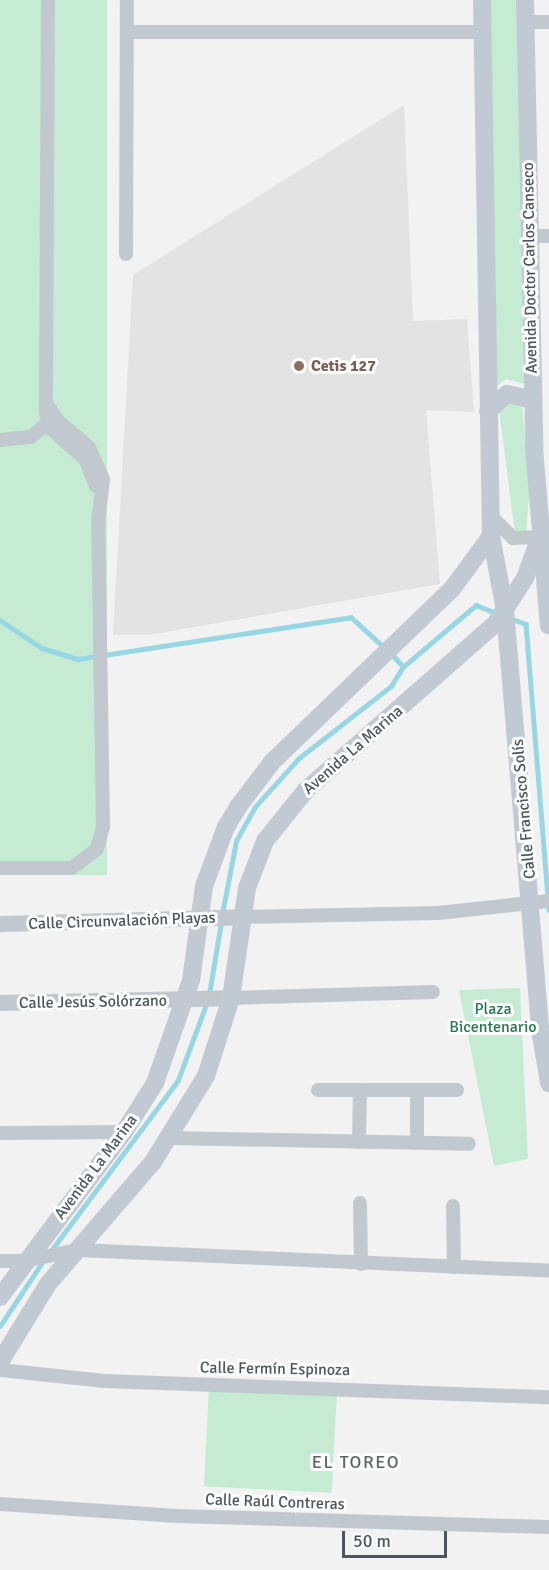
<!DOCTYPE html>
<html>
<head>
<meta charset="utf-8">
<style>
	body { margin:0 }
	#map { position:relative; width:549px; height:1570px; overflow:hidden; background:#f3f2f2; font-family:Signika,sans-serif }
	div>[style] { position:absolute }
	.education>* { inset:0; background:#e4e3e3 }
	.green>* { inset:0; background:#c5ecd3; transform-origin:0 0 }
	.stream>* { height:4.5px; margin:-2.25px; padding:0 2.25px; transform-origin:2.25px; border-radius:2.25px; background:#97d7e4 }
	.minor>* { height:14px; margin:-7px; padding:0 7px; transform-origin:7px; border-radius:7px; background:#c1c9ce }
	.tertiary>* { height:16px; margin:-8px; padding:0 8px; transform-origin:8px; border-radius:8px; background:#c1c9ce }
	.secondary>* { height:18px; margin:-9px; padding:0 9px; transform-origin:9px; border-radius:9px; background:#c1cad3 }
	.dots>* { width:16px; height:16px; translate:-50% -50%; box-sizing:border-box; border:3px solid #fff; border-radius:50% }
	span { translate:-50% -50%; white-space:nowrap; text-align:center; line-height:1.15; -webkit-text-stroke:6px #fff; paint-order:stroke }
	.street-label { font-size:16px; color:#4b555d }
	.education-label { font-size:16px; color:#785e54; font-weight:700 }
	.left { translate:0 -50%; text-align:left }
	.park-label { font-size:16px; color:#217949 }
	.neighbourhood-label { font-size:18px; color:#5e6266; letter-spacing:1.5px }
	.scale { position:absolute; left:342px; top:1531px; width:105px; height:27px; box-sizing:border-box; border:3px solid #4b555d; border-top:0; padding-left:8px; font-size:18px; line-height:21px; white-space:nowrap; color:#4b555d; -webkit-text-stroke:4px #fff; paint-order:stroke }
</style>
</head>
<body>
<div id="map">
	<div class="education">
		<div style="clip-path:polygon(404px 105px,413px 321px,467px 319px,474px 412px,426px 410px,440px 584px,149px 635px,113px 635px,133px 275px)"></div>
	</div>
	<div class="green">
		<div style="left:0;top:0;width:107px;height:875px"></div>
		<div style="clip-path:polygon(490px 0,519px 0,524px 384px,506px 379px,496px 387px)"></div>
		<div style="clip-path:polygon(507px 400px,522px 405px,530px 486px,526px 533px,515px 533px,499px 410px)"></div>
		<div style="clip-path:polygon(520px 988px,528px 1159px,494px 1166px,459px 990px)"></div>
		<div style="left:337px;top:1391px;width:102px;height:128px;rotate:93deg"></div>
	</div>
	<div class="stream">
		<div style="left:510px;top:618px;width:17px;rotate:21deg"></div>
		<div style="left:526px;top:624px;width:287px;rotate:85.4deg"></div>
		<div style="left:0;top:620px;width:50px;rotate:33.7deg"></div>
		<div style="left:42px;top:648px;width:38px;rotate:17deg"></div>
		<div style="left:78px;top:659px;width:276px;rotate:-8.7deg"></div>
		<div style="left:351px;top:617px;width:46px;rotate:42.4deg"></div>
		<div style="left:403px;top:667px;width:96px;rotate:-40.3deg"></div>
		<div style="left:476px;top:605px;width:22px;rotate:22deg"></div>
		<div style="left:222px;top:914px;width:74px;rotate:-79.1deg"></div>
		<div style="left:236px;top:841px;width:38px;rotate:-61deg"></div>
		<div style="left:254px;top:808px;width:67px;rotate:-48deg"></div>
		<div style="left:299px;top:758px;width:117px;rotate:-38deg"></div>
		<div style="left:391px;top:686px;width:22px;rotate:-58deg"></div>
		<div style="left:403px;top:667px;width:18px;rotate:-133deg"></div>
		<div style="left:209px;top:994px;width:73px;rotate:-80.5deg"></div>
		<div style="left:50px;top:1252px;width:214px;rotate:-53.3deg"></div>
		<div style="left:178px;top:1080px;width:83px;rotate:-69.6deg"></div>
		<div style="left:0;top:1326px;width:78px;rotate:-56.5deg"></div>
	</div>
	<div class="minor">
		<div style="left:48px;top:0;width:413px;rotate:90.3deg"></div>
		<div style="left:46px;top:413px;width:16px;rotate:75deg"></div>
		<div style="left:50px;top:428px;width:47px;rotate:41.5deg"></div>
		<div style="left:85px;top:459px;width:29px;rotate:68deg"></div>
		<div style="left:524px;top:22px;width:25px"></div>
		<div style="left:127px;top:32px;width:354px"></div>
		<div style="left:528px;top:236px;width:21px"></div>
		<div style="left:126px;top:254px;width:254px;rotate:-89.8deg"></div>
		<div style="left:0;top:440px;width:31px;rotate:-6deg"></div>
		<div style="left:31px;top:437px;width:30px;rotate:-40deg"></div>
		<div style="left:492px;top:517px;width:30px;rotate:45deg"></div>
		<div style="left:513px;top:538px;width:34px;rotate:-2deg"></div>
		<div style="left:0;top:868px;width:72px"></div>
		<div style="left:72px;top:868px;width:31px;rotate:-37deg"></div>
		<div style="left:97px;top:849px;width:23px;rotate:-75deg"></div>
		<div style="left:103px;top:827px;width:304px;rotate:-90.9deg"></div>
		<div style="left:98px;top:523px;width:44px;rotate:-83.5deg"></div>
		<div style="left:103px;top:479px;width:35px;rotate:-114deg"></div>
		<div style="left:89px;top:447px;width:39px;rotate:-140deg"></div>
		<div style="left:59px;top:422px;width:21px;rotate:-125deg"></div>
		<div style="left:244px;top:917px;width:194px;rotate:-1.2deg"></div>
		<div style="left:438px;top:913px;width:112px;rotate:-6.2deg"></div>
		<div style="left:231px;top:998px;width:202px;rotate:-1.7deg"></div>
		<div style="left:318px;top:1090px;width:139px"></div>
		<div style="left:0;top:1133px;width:124px;rotate:-0.5deg"></div>
		<div style="left:170px;top:1138px;width:299px;rotate:1.1deg"></div>
		<div style="left:359px;top:1142px;width:51px;rotate:-88.9deg"></div>
		<div style="left:417px;top:1143px;width:52px;rotate:-90deg"></div>
		<div style="left:360px;top:1203px;width:61px;rotate:89.1deg"></div>
		<div style="left:453px;top:1206px;width:61px;rotate:89.1deg"></div>
		<div style="left:0;top:1261px;width:24px"></div>
		<div style="left:24px;top:1261px;width:54px;rotate:-11.7deg"></div>
		<div style="left:77px;top:1250px;width:472px;rotate:2.5deg"></div>
		<div style="left:0;top:1370px;width:105px;rotate:6deg"></div>
		<div style="left:104px;top:1381px;width:445px;rotate:2.1deg"></div>
		<div style="left:0;top:1504px;width:177px;rotate:3.9deg"></div>
		<div style="left:177px;top:1516px;width:372px;rotate:1.7deg"></div>
	</div>
	<div class="tertiary">
		<div style="left:0;top:924px;width:244px;rotate:-1.6deg"></div>
		<div style="left:0;top:1003px;width:231px;rotate:-1.2deg"></div>
	</div>
	<div class="secondary">
		<div style="left:482px;top:0;width:536px;rotate:89.04deg"></div>
		<div style="left:491px;top:536px;width:75px;rotate:79.3deg"></div>
		<div style="left:505px;top:610px;width:427px;rotate:85.2deg"></div>
		<div style="left:541px;top:1035px;width:49px;rotate:80.5deg"></div>
		<div style="left:525px;top:0;width:448px;rotate:88.8deg"></div>
		<div style="left:534px;top:448px;width:178px;rotate:85.2deg"></div>
		<div style="left:488px;top:411px;width:25px;rotate:-42deg"></div>
		<div style="left:507px;top:394px;width:27px;rotate:13deg"></div>
		<div style="left:0;top:1297px;width:206px;rotate:-53.1deg"></div>
		<div style="left:124px;top:1132px;width:58px;rotate:-57.7deg"></div>
		<div style="left:155px;top:1083px;width:109px;rotate:-70.7deg"></div>
		<div style="left:191px;top:980px;width:95px;rotate:-82.1deg"></div>
		<div style="left:204px;top:886px;width:63px;rotate:-69.6deg"></div>
		<div style="left:226px;top:827px;width:23px;rotate:-59deg"></div>
		<div style="left:238px;top:807px;width:56px;rotate:-52.9deg"></div>
		<div style="left:272px;top:762px;width:250px;rotate:-43.9deg"></div>
		<div style="left:452px;top:589px;width:66px;rotate:-53.7deg"></div>
		<div style="left:0;top:1362px;width:92px;rotate:-58.4deg"></div>
		<div style="left:48px;top:1284px;width:161px;rotate:-49.3deg"></div>
		<div style="left:153px;top:1162px;width:101px;rotate:-58.4deg"></div>
		<div style="left:206px;top:1076px;width:82px;rotate:-72.2deg"></div>
		<div style="left:231px;top:998px;width:111px;rotate:-81.7deg"></div>
		<div style="left:247px;top:888px;width:50px;rotate:-69deg"></div>
		<div style="left:265px;top:841px;width:65px;rotate:-51.2deg"></div>
		<div style="left:306px;top:790px;width:253px;rotate:-41.3deg"></div>
		<div style="left:496px;top:623px;width:54px;rotate:-57.2deg"></div>
		<div style="left:525px;top:578px;width:44px;rotate:-69.9deg"></div>
	</div>
	<div class="dots">
		<div style="left:299px;top:366px;background:#8d6e63"></div>
	</div>
	<div class="street-label">
		<span style="left:530px;top:268px;rotate:-91deg">Avenida Doctor Carlos Canseco</span>
		<span style="left:353px;top:750px;rotate:-41deg">Avenida La Marina</span>
		<span style="left:524px;top:809px;rotate:-95deg">Calle Francisco Solís</span>
		<span style="left:122px;top:921px;rotate:-2deg">Calle Circunvalación Playas</span>
		<span style="left:93px;top:1002px;rotate:-1deg">Calle Jesús Solórzano</span>
		<span style="left:96px;top:1167px;rotate:-53deg">Avenida La Marina</span>
		<span style="left:275px;top:1369px;rotate:1deg">Calle Fermín Espinoza</span>
		<span style="left:275px;top:1502px;rotate:2deg">Calle Raúl Contreras</span>
	</div>
	<div class="education-label">
		<span class="left" style="left:311px;top:366px">Cetis 127</span>
	</div>
	<div class="park-label">
		<span style="left:493px;top:1018px">Plaza<br>Bicentenario</span>
	</div>
	<div class="neighbourhood-label">
		<span style="left:356px;top:1462px">EL TOREO</span>
	</div>
	<div class="scale">50 m</div>
</div>
</body>
</html>
